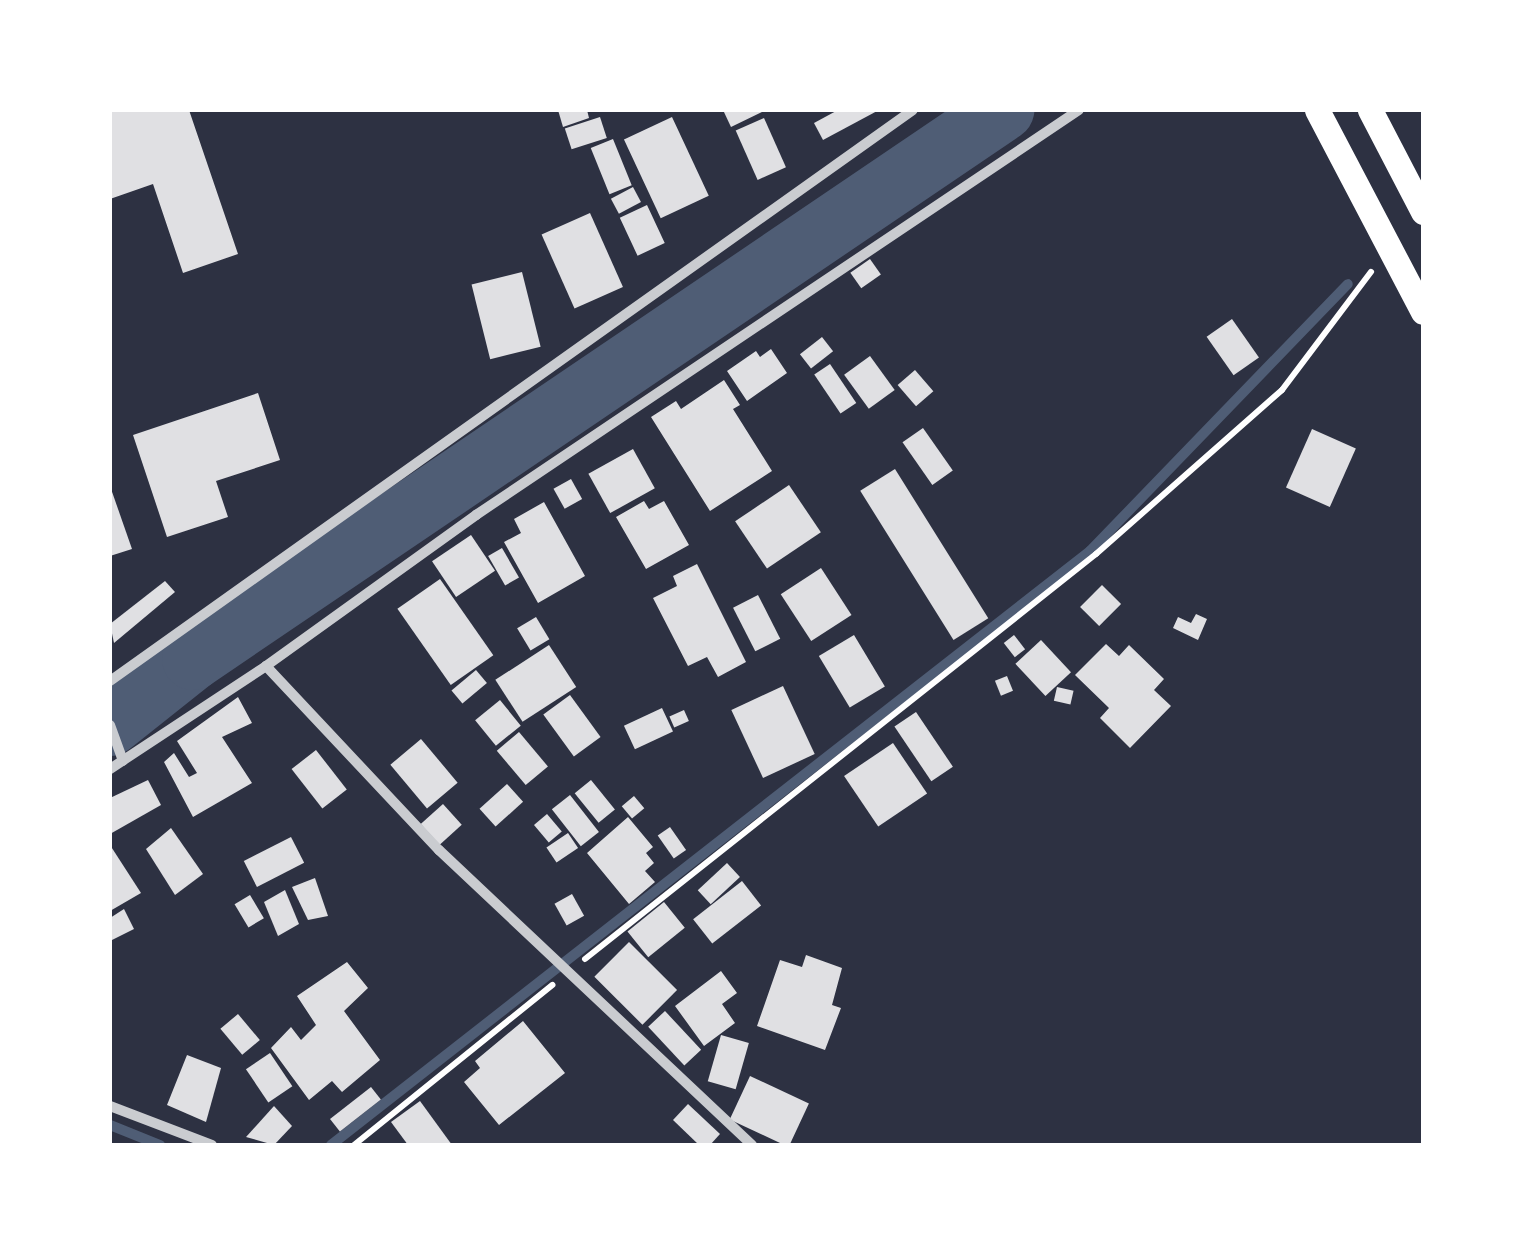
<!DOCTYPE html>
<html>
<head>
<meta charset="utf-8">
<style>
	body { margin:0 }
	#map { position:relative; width:1533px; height:1255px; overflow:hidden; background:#2d3142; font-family:"Noto Serif",serif }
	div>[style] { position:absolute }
	.stream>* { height:10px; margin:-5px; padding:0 5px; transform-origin:5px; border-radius:5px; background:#4f5d75 }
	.river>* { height:62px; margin:-31px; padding:0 31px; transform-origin:31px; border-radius:31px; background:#4f5d75 }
	.building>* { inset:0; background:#e0e0e3; transform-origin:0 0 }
	.path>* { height:6px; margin:-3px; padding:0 3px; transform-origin:3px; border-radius:3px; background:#fff }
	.minor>* { height:10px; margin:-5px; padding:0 5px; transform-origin:5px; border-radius:5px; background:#caccd0 }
	.primary>* { height:25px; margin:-12.5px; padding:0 12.5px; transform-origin:12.5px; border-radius:12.5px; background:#fff }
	span { translate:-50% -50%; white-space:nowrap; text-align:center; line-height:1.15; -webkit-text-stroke:10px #fff; paint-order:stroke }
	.frame { position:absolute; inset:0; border:112px solid #fff; pointer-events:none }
</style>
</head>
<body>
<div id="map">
	<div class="stream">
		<div style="left:110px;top:1125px;width:54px;rotate:21.8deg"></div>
		<div style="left:331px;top:1145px;width:964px;rotate:-38.05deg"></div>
		<div style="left:1090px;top:551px;width:371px;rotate:-46deg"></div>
	</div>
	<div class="river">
		<div style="left:110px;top:725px;width:106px;rotate:-38.5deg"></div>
		<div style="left:193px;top:659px;width:979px;rotate:-34.13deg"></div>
	</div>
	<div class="building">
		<div style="clip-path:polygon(110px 110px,189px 110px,238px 254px,183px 273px,153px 184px,110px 199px)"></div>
		<div style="clip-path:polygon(558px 110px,587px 110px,589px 118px,563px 127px)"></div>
		<div style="clip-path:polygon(723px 110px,766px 110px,731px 127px)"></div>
		<div style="clip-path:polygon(838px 110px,879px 110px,823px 140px,814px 123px)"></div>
		<div style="left:600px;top:117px;width:22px;height:37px;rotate:72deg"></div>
		<div style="left:672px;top:117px;width:87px;height:53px;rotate:65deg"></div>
		<div style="left:764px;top:118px;width:54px;height:31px;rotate:66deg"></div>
		<div style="left:613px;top:139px;width:50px;height:24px;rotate:68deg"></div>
		<div style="left:633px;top:187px;width:17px;height:25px;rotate:62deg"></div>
		<div style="left:647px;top:205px;width:42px;height:30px;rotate:65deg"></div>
		<div style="left:590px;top:213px;width:81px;height:53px;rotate:66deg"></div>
		<div style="left:870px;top:259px;width:19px;height:24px;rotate:55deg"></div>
		<div style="left:522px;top:272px;width:77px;height:52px;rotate:76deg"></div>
		<div style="left:1232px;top:319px;width:47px;height:31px;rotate:55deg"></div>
		<div style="left:822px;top:337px;width:18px;height:28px;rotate:52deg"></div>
		<div style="clip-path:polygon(771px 349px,787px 373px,747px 401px,727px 371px,756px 351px,760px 357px)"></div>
		<div style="left:870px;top:356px;width:42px;height:32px;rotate:54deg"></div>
		<div style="left:830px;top:364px;width:47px;height:19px;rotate:56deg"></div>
		<div style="left:915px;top:370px;width:28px;height:23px;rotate:49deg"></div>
		<div style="clip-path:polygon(724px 380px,740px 405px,733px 409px,772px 471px,710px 511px,651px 417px,676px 401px,681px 409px)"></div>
		<div style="clip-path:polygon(258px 393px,280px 460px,216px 481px,228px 517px,167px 537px,133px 435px)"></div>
		<div style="left:923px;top:428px;width:52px;height:25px;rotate:55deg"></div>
		<div style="left:1312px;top:429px;width:48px;height:64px;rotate:24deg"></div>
		<div style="left:633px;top:449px;width:45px;height:51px;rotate:61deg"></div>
		<div style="left:895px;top:469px;width:176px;height:41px;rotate:58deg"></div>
		<div style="left:571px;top:479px;width:23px;height:20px;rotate:61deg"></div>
		<div style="left:789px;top:485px;width:57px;height:65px;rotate:56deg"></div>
		<div style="clip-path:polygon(110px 486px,132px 549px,110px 556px)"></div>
		<div style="clip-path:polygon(644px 501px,649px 509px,664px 501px,689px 545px,646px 569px,616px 517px)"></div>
		<div style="clip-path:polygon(544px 502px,585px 576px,538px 603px,504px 542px,521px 533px,514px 519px)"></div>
		<div style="left:471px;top:535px;width:43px;height:47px;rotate:56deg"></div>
		<div style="left:502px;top:548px;width:34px;height:16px;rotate:60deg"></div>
		<div style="clip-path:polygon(697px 564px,746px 662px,718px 677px,707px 657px,688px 666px,653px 598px,677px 586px,673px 576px)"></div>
		<div style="left:821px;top:568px;width:56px;height:48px;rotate:57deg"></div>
		<div style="left:440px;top:579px;width:93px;height:52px;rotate:55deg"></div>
		<div style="clip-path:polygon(165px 581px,175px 592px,114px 643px,110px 624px)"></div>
		<div style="left:1102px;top:585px;width:27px;height:31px;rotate:45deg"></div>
		<div style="left:758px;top:595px;width:49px;height:28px;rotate:63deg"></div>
		<div style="clip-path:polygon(1196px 614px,1207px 619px,1198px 640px,1173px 628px,1178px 617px,1191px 623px)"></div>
		<div style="left:536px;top:617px;width:26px;height:22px;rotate:59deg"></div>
		<div style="left:854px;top:635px;width:60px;height:41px;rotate:59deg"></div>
		<div style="left:1014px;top:635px;width:18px;height:13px;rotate:52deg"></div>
		<div style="left:1041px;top:640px;width:44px;height:35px;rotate:47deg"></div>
		<div style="clip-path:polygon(1106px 644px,1119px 656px,1129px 645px,1164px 679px,1154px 690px,1171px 706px,1130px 748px,1100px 718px,1109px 708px,1075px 675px)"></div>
		<div style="left:549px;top:645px;width:50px;height:64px;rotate:57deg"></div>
		<div style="left:476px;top:670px;width:17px;height:32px;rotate:50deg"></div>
		<div style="left:1007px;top:676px;width:16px;height:13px;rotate:68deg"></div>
		<div style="left:783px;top:686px;width:75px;height:57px;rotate:65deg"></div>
		<div style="left:1057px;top:687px;width:17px;height:14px;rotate:13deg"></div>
		<div style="left:570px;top:695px;width:52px;height:33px;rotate:54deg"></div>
		<div style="clip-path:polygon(238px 697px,252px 723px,222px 737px,252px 783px,193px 817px,164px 762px,174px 753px,189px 777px,197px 773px,177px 741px)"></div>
		<div style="left:500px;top:700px;width:33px;height:32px;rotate:51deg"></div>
		<div style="left:662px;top:708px;width:26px;height:42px;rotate:65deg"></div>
		<div style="left:684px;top:710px;width:12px;height:16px;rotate:66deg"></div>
		<div style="left:916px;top:712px;width:66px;height:26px;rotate:56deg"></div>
		<div style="left:519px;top:732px;width:45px;height:29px;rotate:50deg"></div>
		<div style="left:421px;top:739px;width:57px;height:40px;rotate:50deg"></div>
		<div style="left:893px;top:743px;width:61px;height:59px;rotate:56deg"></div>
		<div style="left:316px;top:750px;width:50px;height:31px;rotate:52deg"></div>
		<div style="clip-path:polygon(148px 780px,161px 805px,110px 834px,110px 798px)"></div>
		<div style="left:591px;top:780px;width:38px;height:21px;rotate:51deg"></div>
		<div style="left:507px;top:784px;width:24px;height:37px;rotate:48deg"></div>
		<div style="left:570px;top:795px;width:47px;height:23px;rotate:52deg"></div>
		<div style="left:634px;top:796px;width:16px;height:16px;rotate:50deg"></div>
		<div style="left:443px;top:804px;width:28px;height:30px;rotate:48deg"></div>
		<div style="left:547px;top:814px;width:23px;height:17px;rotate:50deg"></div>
		<div style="clip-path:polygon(628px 817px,653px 847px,646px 853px,654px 863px,645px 871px,655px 882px,629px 904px,587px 853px)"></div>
		<div style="left:670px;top:827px;width:28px;height:15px;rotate:55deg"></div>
		<div style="clip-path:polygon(171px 828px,203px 874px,175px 895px,146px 849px)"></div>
		<div style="left:568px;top:833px;width:18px;height:26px;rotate:56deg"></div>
		<div style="left:291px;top:837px;width:29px;height:53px;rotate:63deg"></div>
		<div style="clip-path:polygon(110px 845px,141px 893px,110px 911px)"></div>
		<div style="left:727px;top:863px;width:19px;height:40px;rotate:47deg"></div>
		<div style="clip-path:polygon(315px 878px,328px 916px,308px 920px,292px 887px)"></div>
		<div style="left:742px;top:881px;width:31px;height:62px;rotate:52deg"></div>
		<div style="clip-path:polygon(285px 890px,299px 924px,278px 936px,264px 902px)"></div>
		<div style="left:572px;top:894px;width:25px;height:20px;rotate:61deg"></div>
		<div style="left:250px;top:895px;width:27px;height:18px;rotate:59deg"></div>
		<div style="left:664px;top:902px;width:33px;height:47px;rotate:51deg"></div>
		<div style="clip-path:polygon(124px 909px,134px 929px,110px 941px,110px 918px)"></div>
		<div style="left:629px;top:942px;width:68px;height:49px;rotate:45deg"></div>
		<div style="clip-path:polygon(806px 955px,842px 968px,832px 1005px,841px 1008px,825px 1050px,757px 1026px,780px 960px,802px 967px)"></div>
		<div style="clip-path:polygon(347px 962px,368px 988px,344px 1011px,380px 1060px,342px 1092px,332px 1081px,309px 1100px,271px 1048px,291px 1027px,301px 1040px,316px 1025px,297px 996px)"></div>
		<div style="clip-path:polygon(721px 971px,737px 993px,722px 1004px,735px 1023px,704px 1046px,675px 1006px)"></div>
		<div style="left:665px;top:1011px;width:53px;height:23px;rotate:47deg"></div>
		<div style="left:238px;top:1014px;width:34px;height:23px;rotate:50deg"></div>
		<div style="clip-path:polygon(523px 1021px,565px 1073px,499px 1125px,464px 1082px,480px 1068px,475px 1061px)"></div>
		<div style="left:721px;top:1035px;width:29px;height:48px;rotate:16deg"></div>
		<div style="left:270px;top:1053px;width:40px;height:29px;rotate:56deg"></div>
		<div style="clip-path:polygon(187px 1055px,221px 1068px,206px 1122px,167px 1105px)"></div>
		<div style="left:750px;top:1076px;width:65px;height:48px;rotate:25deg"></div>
		<div style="left:371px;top:1087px;width:16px;height:52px;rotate:52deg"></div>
		<div style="clip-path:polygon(420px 1101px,452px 1145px,408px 1145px,391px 1122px)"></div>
		<div style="clip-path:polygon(688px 1104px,720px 1134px,710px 1145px,699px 1145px,673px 1120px)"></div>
		<div style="clip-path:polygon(274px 1106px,292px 1126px,274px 1145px,246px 1137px)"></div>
	</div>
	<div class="path">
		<div style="left:585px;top:959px;width:652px;rotate:-38.4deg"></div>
		<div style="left:1096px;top:554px;width:248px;rotate:-41.4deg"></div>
		<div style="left:1282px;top:390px;width:148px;rotate:-53deg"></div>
		<div style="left:354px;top:1145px;width:255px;rotate:-38.9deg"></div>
	</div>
	<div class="minor">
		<div style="left:266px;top:666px;width:253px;rotate:46.8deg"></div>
		<div style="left:439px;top:850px;width:430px;rotate:43.3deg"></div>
		<div style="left:110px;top:681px;width:985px;rotate:-35.42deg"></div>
		<div style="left:110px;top:725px;width:38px;rotate:70deg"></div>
		<div style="left:110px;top:769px;width:187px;rotate:-33.4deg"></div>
		<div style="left:266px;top:666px;width:259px;rotate:-35.7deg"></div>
		<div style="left:476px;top:515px;width:726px;rotate:-33.89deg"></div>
		<div style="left:110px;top:1106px;width:109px;rotate:20.9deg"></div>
	</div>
	<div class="primary">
		<div style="left:1317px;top:110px;width:228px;rotate:62.3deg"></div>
		<div style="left:1370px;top:110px;width:115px;rotate:62.5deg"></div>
	</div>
	<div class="frame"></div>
</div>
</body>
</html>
